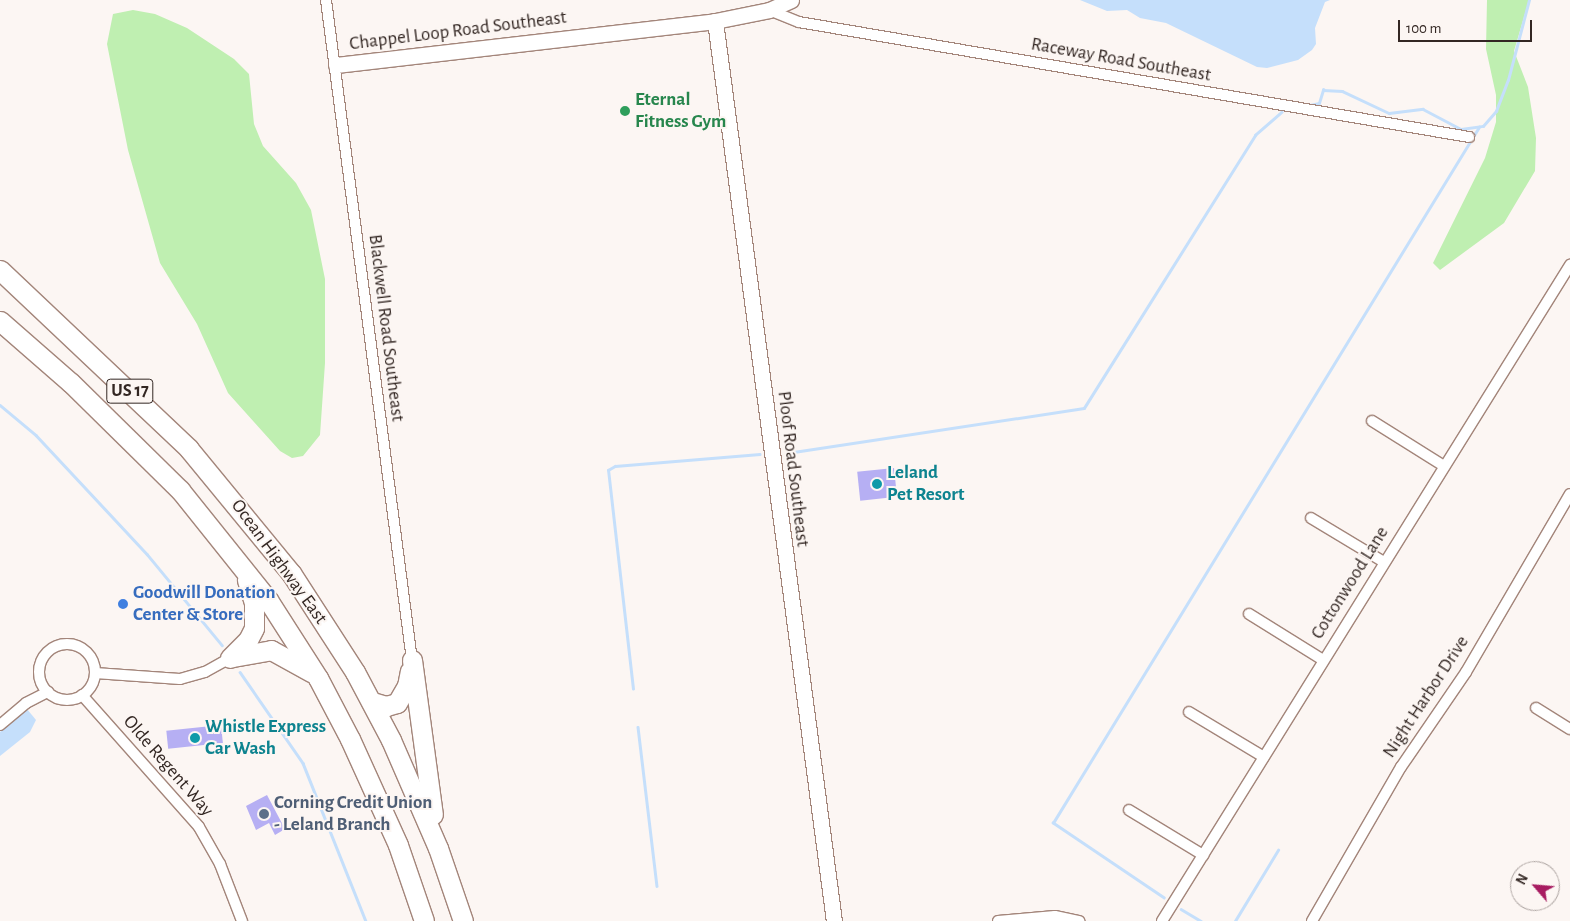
<!DOCTYPE html>
<html>
<head>
<meta charset="utf-8">
<style>
	body { margin:0 }
	#map { position:relative; width:1570px; height:921px; overflow:hidden; background:#fcf6f3; font-family:"Alegreya Sans",sans-serif }
	div>[style] { position:absolute }
	.green>* { inset:0; background:#bfefb1 }
	.water>* { inset:0; background:#c5dffb }
	.stream>* { height:2.5px; margin:-1.25px; padding:0 1.25px; transform-origin:1.25px; border-radius:1.25px; background:#c5dffb }
	.building>* { inset:0; background:#b6aff3; transform-origin:0 0 }
	.roads { filter:drop-shadow(1px 0 #a3857a) drop-shadow(-1px 0 #a3857a) drop-shadow(0 1px #a3857a) drop-shadow(0 -1px #a3857a) }
	.street>* { height:10px; margin:-5px; padding:0 5px; transform-origin:5px; border-radius:5px; background:#fff }
	.street>.ring { margin:-5px; padding:0; box-sizing:content-box; background:none; border:10px solid #fff; border-radius:50% }
	.secondary>* { height:15px; margin:-7.5px; padding:0 7.5px; transform-origin:7.5px; border-radius:7.5px; background:#fff }
	.highway>* { height:19px; margin:-9.5px; padding:0 9.5px; transform-origin:9.5px; border-radius:9.5px; background:#fff }
	.dots>* { width:14px; height:14px; translate:-50% -50%; box-sizing:border-box; border:2px solid #fcf6f3; border-radius:50% }
	span { translate:-50% -50%; white-space:nowrap; text-align:center; line-height:1.15; -webkit-text-stroke:4px #fcf6f3; paint-order:stroke }
	.shield-label span { padding:1px 4px; background:#fcf6f3; border:1px solid; border-radius:4px; -webkit-text-stroke-width:0 }
	.shield-label { font-size:18px; color:#332723; font-weight:700 }
	.street-label { font-size:19px; color:#332723 }
	.leisure-label { font-size:19px; color:#27864d; font-weight:700 }
	.left { translate:0 -50%; text-align:left }
	.culture-label { font-size:19px; color:#0d838f; font-weight:700 }
	.shop-label { font-size:19px; color:#366cbe; font-weight:700 }
	.service-label { font-size:19px; color:#4e5e75; font-weight:700 }
	.north { position:absolute; left:1510px; top:861px; width:50px; height:50px; box-sizing:border-box; background:#fcf6f3; border:1px solid #aca3a0; border-radius:50%; rotate:297deg; font-size:14px; font-weight:700; line-height:20px; text-align:center; color:#332723 }
	.north::after { content:''; display:block; margin:auto; width:18px; height:22px; background:#a71c61; clip-path:polygon(50% 0,100% 100%,50% 72%,0 100%) }
	.scale { position:absolute; left:1398px; top:20px; width:134px; height:22px; box-sizing:border-box; border:2px solid #332723; border-top:0; padding-left:6px; font-size:15px; line-height:18px; white-space:nowrap; color:#332723; -webkit-text-stroke:4px #fcf6f3; paint-order:stroke }
</style>
</head>
<body>
<div id="map">
	<div class="green">
		<div style="clip-path:polygon(1487px 0,1529px 0,1514px 51px,1528px 87px,1536px 138px,1535px 171px,1504px 223px,1440px 270px,1433px 263px,1485px 158px,1496px 122px,1496px 95px,1486px 49px)"></div>
		<div style="clip-path:polygon(133px 10px,155px 14px,187px 28px,234px 59px,249px 74px,254px 124px,263px 146px,296px 183px,311px 210px,325px 279px,325px 363px,320px 435px,303px 456px,292px 458px,280px 451px,228px 393px,197px 324px,160px 263px,128px 150px,107px 44px,113px 14px)"></div>
	</div>
	<div class="water">
		<div style="clip-path:polygon(1080px 0,1330px 0,1325px 2px,1315px 28px,1316px 44px,1312px 50px,1298px 60px,1267px 68px,1257px 67px,1166px 23px,1140px 18px,1127px 10px,1107px 11px)"></div>
		<div style="clip-path:polygon(27px 709px,36px 720px,30px 732px,0 756px,0 732px)"></div>
	</div>
	<div class="stream">
		<div style="left:1310px;top:105px;width:9px;rotate:-13deg"></div>
		<div style="left:1319px;top:103px;width:14px;rotate:-73deg"></div>
		<div style="left:1323px;top:90px;width:19px;rotate:3deg"></div>
		<div style="left:1342px;top:91px;width:52px;rotate:25.1deg"></div>
		<div style="left:1389px;top:113px;width:34px;rotate:-7deg"></div>
		<div style="left:1423px;top:109px;width:43px;rotate:27.8deg"></div>
		<div style="left:1461px;top:129px;width:22px;rotate:-8deg"></div>
		<div style="left:1483px;top:126px;width:20px;rotate:-49deg"></div>
		<div style="left:1496px;top:111px;width:33px;rotate:-69deg"></div>
		<div style="left:1508px;top:80px;width:83px;rotate:-75.3deg"></div>
		<div style="left:0;top:405px;width:47px;rotate:39.8deg"></div>
		<div style="left:36px;top:435px;width:163px;rotate:47deg"></div>
		<div style="left:147px;top:554px;width:118px;rotate:50.5deg"></div>
		<div style="left:787px;top:453px;width:300px;rotate:-8.6deg"></div>
		<div style="left:1084px;top:408px;width:322px;rotate:-57.9deg"></div>
		<div style="left:1255px;top:135px;width:35px;rotate:-41deg"></div>
		<div style="left:240px;top:672px;width:111px;rotate:55.3deg"></div>
		<div style="left:303px;top:763px;width:170px;rotate:68.3deg"></div>
		<div style="left:633px;top:689px;width:220px;rotate:-96.5deg"></div>
		<div style="left:608px;top:470px;width:8px;rotate:-30deg"></div>
		<div style="left:615px;top:466px;width:145px;rotate:-4.7deg"></div>
		<div style="left:638px;top:727px;width:160px;rotate:83.2deg"></div>
		<div style="left:1164px;top:898px;width:134px;rotate:-146deg"></div>
		<div style="left:1053px;top:823px;width:816px;rotate:-58.53deg"></div>
		<div style="left:1181px;top:909px;width:23px;rotate:31deg"></div>
		<div style="left:1235px;top:921px;width:83px;rotate:-58.8deg"></div>
	</div>
	<div class="building">
		<div style="left:894px;top:468px;width:29px;height:37px;rotate:84deg"></div>
		<div style="left:221px;top:725px;width:18px;height:55px;rotate:84deg"></div>
		<div style="clip-path:polygon(267px 795px,285px 829px,275px 835px,269px 823px,256px 830px,246px 806px)"></div>
	</div>
	<div class="roads">
		<div class="street">
			<div style="left:326px;top:0;width:666px;rotate:82.58deg"></div>
			<div style="left:769px;top:10px;width:32px;rotate:22deg"></div>
			<div style="left:799px;top:22px;width:680px;rotate:9.74deg"></div>
			<div style="left:1372px;top:421px;width:85px;rotate:32deg"></div>
			<div style="left:1311px;top:518px;width:85px;rotate:31.1deg"></div>
			<div style="left:1249px;top:614px;width:87px;rotate:31.9deg"></div>
			<div class="ring" style="left:39px;top:644px;width:46px;height:46px"></div>
			<div style="left:95px;top:673px;width:85px;rotate:4deg"></div>
			<div style="left:180px;top:679px;width:26px;rotate:-16deg"></div>
			<div style="left:205px;top:672px;width:29px;rotate:-29deg"></div>
			<div style="left:82px;top:695px;width:176px;rotate:48.4deg"></div>
			<div style="left:199px;top:827px;width:43px;rotate:60.4deg"></div>
			<div style="left:220px;top:864px;width:61px;rotate:68.9deg"></div>
			<div style="left:1536px;top:708px;width:40px;rotate:32deg"></div>
			<div style="left:1189px;top:712px;width:87px;rotate:31deg"></div>
			<div style="left:0;top:725px;width:34px;rotate:-40deg"></div>
			<div style="left:26px;top:703px;width:25px;rotate:-27deg"></div>
			<div style="left:1129px;top:810px;width:87px;rotate:31.3deg"></div>
			<div style="left:998px;top:921px;width:57px;rotate:-5deg"></div>
			<div style="left:1055px;top:916px;width:25px;rotate:12deg"></div>
			<div style="left:1162px;top:921px;width:773px;rotate:-58.12deg"></div>
			<div style="left:1312px;top:921px;width:178px;rotate:-60deg"></div>
			<div style="left:1401px;top:767px;width:115px;rotate:-55.6deg"></div>
			<div style="left:1466px;top:672px;width:206px;rotate:-59.7deg"></div>
		</div>
		<div class="secondary">
			<div style="left:715px;top:21px;width:908px;rotate:82.47deg"></div>
			<div style="left:336px;top:65px;width:382px;rotate:-6.6deg"></div>
			<div style="left:715px;top:21px;width:55px;rotate:-11.5deg"></div>
			<div style="left:769px;top:10px;width:24px;rotate:-24deg"></div>
		</div>
		<div class="highway">
			<div style="left:0;top:270px;width:260px;rotate:43.4deg"></div>
			<div style="left:189px;top:449px;width:161px;rotate:50.6deg"></div>
			<div style="left:291px;top:573px;width:118px;rotate:57.1deg"></div>
			<div style="left:355px;top:672px;width:77px;rotate:62.1deg"></div>
			<div style="left:391px;top:740px;width:118px;rotate:66.5deg"></div>
			<div style="left:438px;top:848px;width:77px;rotate:71.1deg"></div>
			<div style="left:0;top:321px;width:94px;rotate:41.1deg"></div>
			<div style="left:71px;top:383px;width:153px;rotate:44.5deg"></div>
			<div style="left:180px;top:490px;width:141px;rotate:51.3deg"></div>
			<div style="left:268px;top:600px;width:93px;rotate:57.3deg"></div>
			<div style="left:318px;top:678px;width:69px;rotate:62.3deg"></div>
			<div style="left:350px;top:739px;width:116px;rotate:65.6deg"></div>
			<div style="left:398px;top:845px;width:80px;rotate:71.1deg"></div>
			<div style="left:233px;top:657px;width:39px;rotate:-10deg"></div>
			<div style="left:271px;top:650px;width:46px;rotate:28.8deg"></div>
			<div style="left:230px;top:658px;width:25px;rotate:-45deg"></div>
			<div style="left:248px;top:640px;width:13px;rotate:-63deg"></div>
			<div style="left:254px;top:628px;width:25px;rotate:-90deg"></div>
			<div style="left:254px;top:603px;width:24px;rotate:-107deg"></div>
			<div style="left:412px;top:660px;width:156px;rotate:82.3deg"></div>
			<div style="left:372px;top:702px;width:15px;rotate:16deg"></div>
			<div style="left:386px;top:706px;width:11px;rotate:-15deg"></div>
			<div style="left:397px;top:703px;width:20px;rotate:-60deg"></div>
			<div style="left:407px;top:686px;width:15px;rotate:-79deg"></div>
		</div>
	</div>
	<div class="dots">
		<div style="left:625px;top:111px;background:#2e9e5b"></div>
		<div style="left:877px;top:484px;background:#0f9aa8"></div>
		<div style="left:123px;top:604px;background:#3f7fe0"></div>
		<div style="left:195px;top:738px;background:#0f9aa8"></div>
		<div style="left:264px;top:814px;background:#5c6f8a"></div>
	</div>
	<div class="shield-label">
		<span style="left:130px;top:391px">US 17</span>
	</div>
	<div class="street-label">
		<span style="left:458px;top:31px;rotate:-7deg">Chappel Loop Road Southeast</span>
		<span style="left:1121px;top:60px;rotate:10deg">Raceway Road Southeast</span>
		<span style="left:386px;top:328px;rotate:83deg">Blackwell Road Southeast</span>
		<span style="left:793px;top:469px;rotate:83deg">Ploof Road Southeast</span>
		<span style="left:279px;top:562px;rotate:54deg">Ocean Highway East</span>
		<span style="left:1350px;top:583px;rotate:-58deg">Cottonwood Lane</span>
		<span style="left:1426px;top:697px;rotate:-57deg">Night Harbor Drive</span>
		<span style="left:168px;top:766px;rotate:49deg">Olde Regent Way</span>
	</div>
	<div class="leisure-label">
		<span class="left" style="left:635px;top:111px">Eternal<br>Fitness Gym</span>
	</div>
	<div class="culture-label">
		<span class="left" style="left:887px;top:484px">Leland<br>Pet Resort</span>
		<span class="left" style="left:205px;top:738px">Whistle Express<br>Car Wash</span>
	</div>
	<div class="shop-label">
		<span class="left" style="left:133px;top:604px">Goodwill Donation<br>Center &amp; Store</span>
	</div>
	<div class="service-label">
		<span class="left" style="left:274px;top:814px">Corning Credit Union<br>- Leland Branch</span>
	</div>
	<div class="north">N</div>
	<div class="scale">100 m</div>
</div>
</body>
</html>
